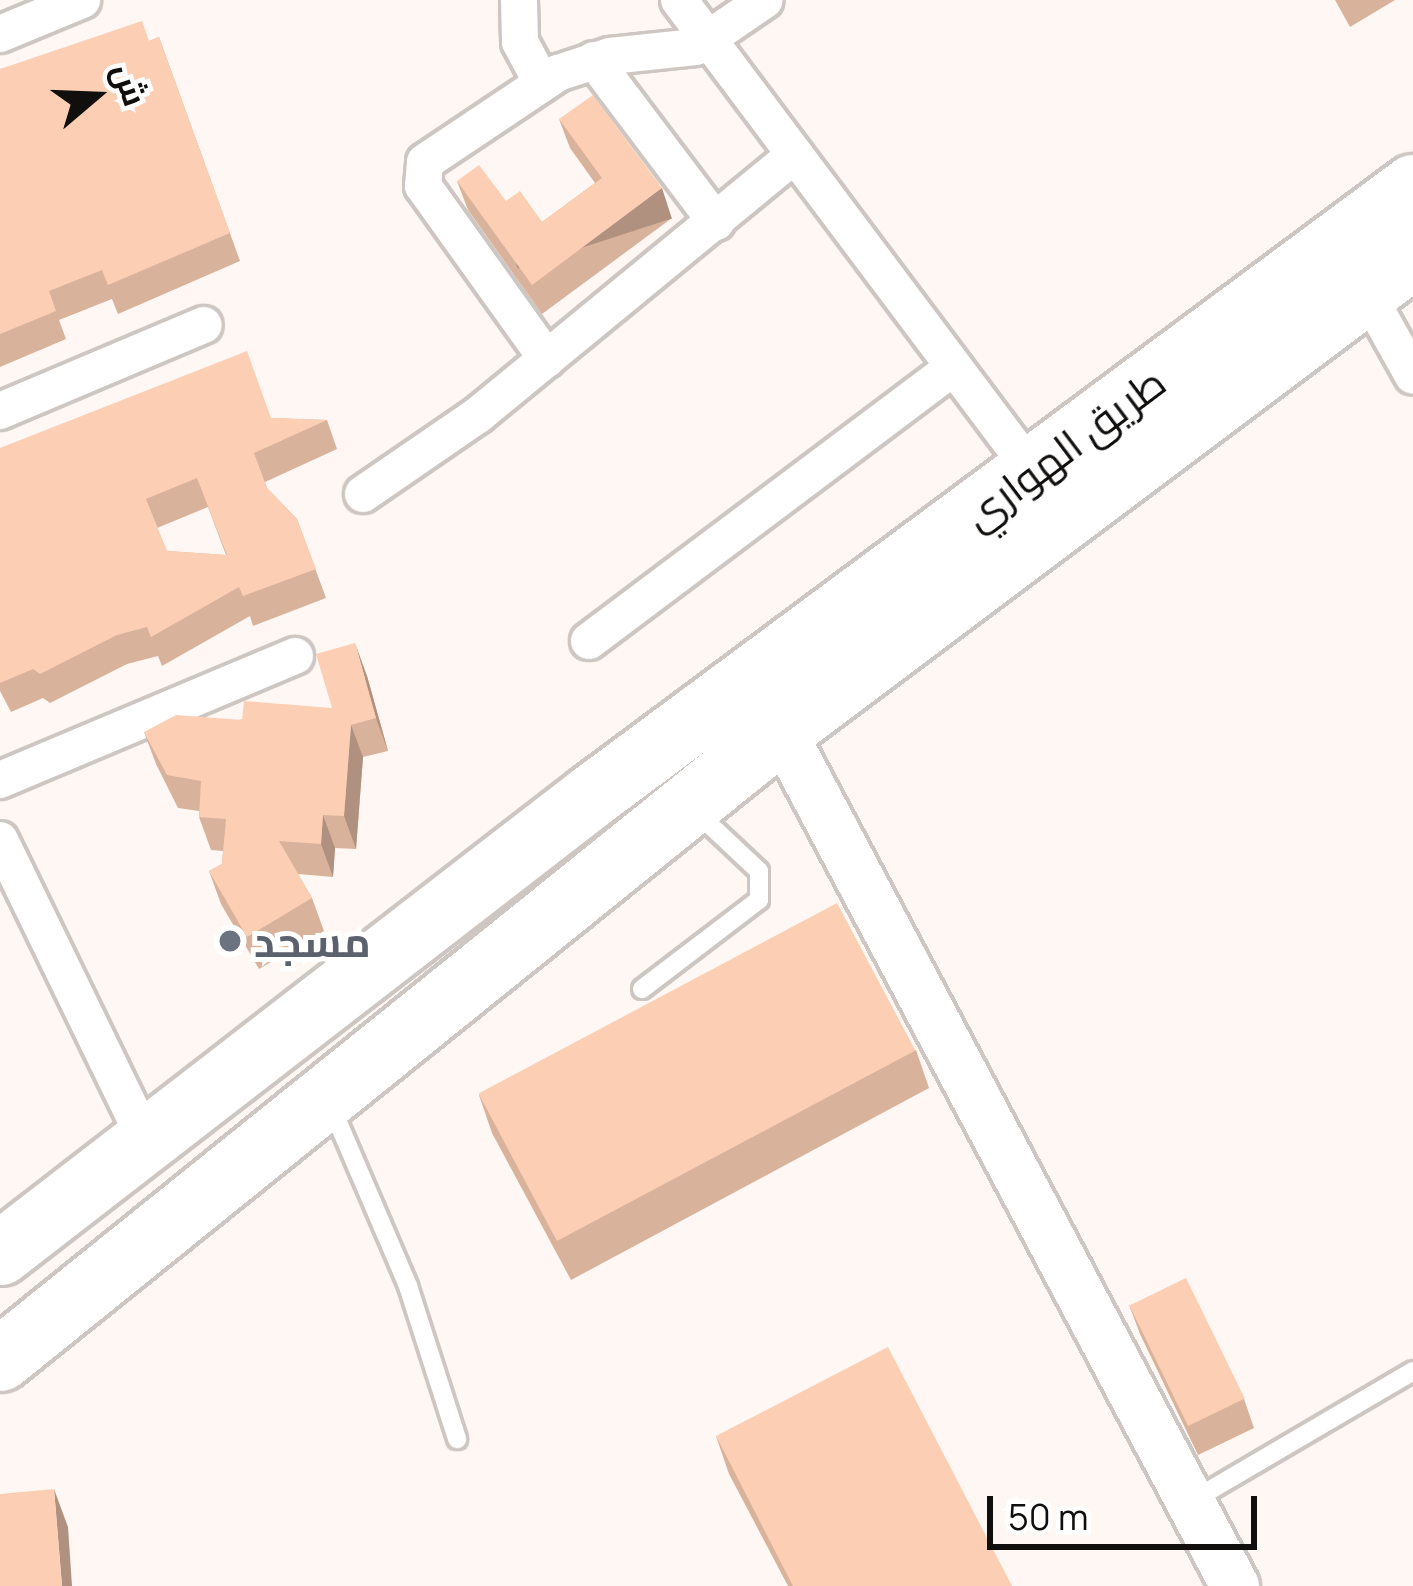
<!DOCTYPE html>
<html>
<head>
<meta charset="utf-8">
<style>
	body { margin:0 }
	#map { position:relative; width:1413px; height:1586px; overflow:hidden; background:#fef7f3; font-family:Manrope,Cairo,sans-serif }
	div>[style] { position:absolute }
	.roads { filter:drop-shadow(3px 0 #cdc6c2) drop-shadow(-3px 0 #cdc6c2) drop-shadow(0 3px #cdc6c2) drop-shadow(0 -3px #cdc6c2) }
	.lane>* { height:18px; margin:-9px; padding:0 9px; transform-origin:9px; border-radius:9px; background:#fff }
	.street>* { height:36px; margin:-18px; padding:0 18px; transform-origin:18px; border-radius:18px; background:#fff }
	.secondary>* { height:48px; margin:-24px; padding:0 24px; transform-origin:24px; border-radius:24px; background:#fff }
	.highway>* { height:63px; margin:-31.5px; padding:0 31.5px; transform-origin:31.5px; border-radius:31.5px; background:#fff }
	.wall>* { inset:0; background:#d9b29c }
	.shaded-wall>* { inset:0; background:#b0917f; transform-origin:0 0 }
	.building>* { inset:0; background:#fccfb5; transform-origin:0 0 }
	.dots>* { width:33px; height:33px; translate:-50% -50%; box-sizing:border-box; border:6px solid #fff; border-radius:50% }
	span { translate:-50% -50%; white-space:nowrap; text-align:center; line-height:1.15; -webkit-text-stroke:10px #fff; paint-order:stroke }
	.street-label { font-size:42px; color:#110f0d }
	.worship-label { font-size:42px; color:#5b616d; font-weight:700 }
	.left { translate:0 -50%; text-align:left }
	.north { position:absolute; left:36px; top:36px; width:120px; height:120px; -webkit-text-stroke:9px #fff; paint-order:stroke; rotate:71deg; font-size:33px; font-weight:700; line-height:48px; text-align:center; color:#110f0d }
	.north::after { content:''; display:block; margin:auto; width:42px; height:54px; background:#110f0d; clip-path:polygon(50% 0,100% 100%,50% 72%,0 100%) }
	.scale { position:absolute; left:987px; top:1496px; width:270px; height:54px; box-sizing:border-box; border:6px solid #110f0d; border-top:0; padding-left:15px; font-size:36px; line-height:42px; white-space:nowrap; color:#110f0d; -webkit-text-stroke:9px #fff; paint-order:stroke }
</style>
</head>
<body>
<div id="map">
	<div class="roads">
		<div class="lane">
			<div style="left:642px;top:989px;width:147px;rotate:-37.3deg"></div>
			<div style="left:759px;top:900px;width:29px;rotate:-90deg"></div>
			<div style="left:759px;top:871px;width:88px;rotate:-136.8deg"></div>
			<div style="left:331px;top:1106px;width:196px;rotate:66.8deg"></div>
			<div style="left:408px;top:1286px;width:161px;rotate:72.2deg"></div>
			<div style="left:1190px;top:1502px;width:259px;rotate:-30.4deg"></div>
		</div>
		<div class="street">
			<div style="left:519px;top:0;width:42px;rotate:88.6deg"></div>
			<div style="left:520px;top:42px;width:47px;rotate:61.8deg"></div>
			<div style="left:679px;top:0;width:589px;rotate:53.15deg"></div>
			<div style="left:0;top:34px;width:89px;rotate:-22.5deg"></div>
			<div style="left:594px;top:60px;width:203px;rotate:53deg"></div>
			<div style="left:1365px;top:290px;width:98px;rotate:60.8deg"></div>
			<div style="left:547px;top:359px;width:213px;rotate:-125.6deg"></div>
			<div style="left:423px;top:186px;width:24px;rotate:-85deg"></div>
			<div style="left:425px;top:162px;width:160px;rotate:-33.8deg"></div>
			<div style="left:558px;top:73px;width:55px;rotate:-18.1deg"></div>
			<div style="left:610px;top:56px;width:86px;rotate:-6deg"></div>
			<div style="left:696px;top:47px;width:83px;rotate:-34.3deg"></div>
			<div style="left:0;top:411px;width:221px;rotate:-22.9deg"></div>
			<div style="left:363px;top:494px;width:140px;rotate:-34.5deg"></div>
			<div style="left:478px;top:415px;width:410px;rotate:-39.4deg"></div>
			<div style="left:589px;top:641px;width:456px;rotate:-36.9deg"></div>
			<div style="left:0;top:780px;width:320px;rotate:-22.8deg"></div>
			<div style="left:0;top:840px;width:331px;rotate:64.1deg"></div>
		</div>
		<div class="secondary">
			<div style="left:781px;top:730px;width:969px;rotate:62.06deg"></div>
		</div>
		<div class="highway">
			<div style="left:0;top:1253px;width:747px;rotate:-37.71deg"></div>
			<div style="left:591px;top:796px;width:1024px;rotate:-36.58deg"></div>
			<div style="left:0;top:1359px;width:1003px;rotate:-38.85deg"></div>
			<div style="left:781px;top:730px;width:790px;rotate:-36.87deg"></div>
		</div>
	</div>
	<div class="wall">
		<div style="clip-path:polygon(1335px 0,1395px 0,1350px 27px)"></div>
		<div style="clip-path:polygon(159px 37px,240px 261px,118px 314px,112px 299px,59px 320px,66px 339px,0 367px,0 69px,149px 41px)"></div>
		<div style="clip-path:polygon(559px 119px,672px 218px,542px 314px,468px 210px,457px 181px,506px 201px,542px 222px,595px 183px,570px 148px)"></div>
		<div style="clip-path:polygon(evenodd,271px 418px,327px 420px,337px 449px,265px 482px,267px 488px,297px 519px,326px 598px,253px 626px,250px 616px,162px 666px,158px 656px,127px 664px,50px 703px,43px 698px,11px 712px,0 691px,0 448px,271px 418px,208px 507px,226px 555px,167px 551px,157px 528px,208px 507px)"></div>
		<div style="clip-path:polygon(367px 676px,388px 751px,363px 757px,356px 849px,335px 848px,333px 877px,298px 874px,312px 898px,324px 931px,259px 969px,221px 904px,209px 871px,222px 864px,223px 851px,211px 850px,199px 817px,199px 811px,178px 808px,156px 764px,144px 732px,332px 708px)"></div>
		<div style="clip-path:polygon(916px 1050px,929px 1088px,571px 1280px,492px 1133px,479px 1095px)"></div>
		<div style="clip-path:polygon(1129px 1305px,1244px 1399px,1254px 1428px,1198px 1455px,1140px 1334px)"></div>
		<div style="clip-path:polygon(716px 1436px,1012px 1586px,788px 1586px,729px 1474px)"></div>
	</div>
	<div class="shaded-wall">
		<div style="left:662px;top:188px;width:32px;height:162px;rotate:72deg"></div>
		<div style="clip-path:polygon(355px 643px,367px 676px,388px 751px,376px 718px)"></div>
		<div style="clip-path:polygon(351px 725px,363px 757px,356px 849px,344px 816px)"></div>
		<div style="clip-path:polygon(323px 815px,335px 848px,333px 877px,321px 844px)"></div>
		<div style="clip-path:polygon(54px 1489px,68px 1527px,72px 1586px,62px 1586px)"></div>
	</div>
	<div class="building">
		<div style="clip-path:polygon(142px 21px,149px 41px,159px 37px,230px 233px,108px 285px,102px 270px,49px 291px,56px 311px,0 334px,0 69px)"></div>
		<div style="clip-path:polygon(593px 95px,662px 188px,532px 285px,457px 181px,479px 165px,506px 201px,520px 191px,542px 222px,602px 178px,559px 119px)"></div>
		<div style="clip-path:polygon(evenodd,247px 351px,271px 418px,327px 420px,254px 453px,267px 488px,297px 519px,316px 569px,243px 596px,239px 587px,151px 637px,147px 627px,117px 635px,40px 674px,33px 669px,0 683px,0 448px,247px 351px,197px 478px,227px 555px,167px 551px,146px 499px,197px 478px)"></div>
		<div style="clip-path:polygon(355px 643px,376px 718px,351px 725px,344px 816px,323px 815px,321px 844px,279px 841px,312px 898px,247px 937px,209px 871px,222px 864px,226px 819px,199px 817px,201px 781px,167px 775px,144px 732px,176px 715px,242px 720px,244px 701px,332px 708px,316px 654px)"></div>
		<div style="left:837px;top:903px;width:167px;height:406px;rotate:62deg"></div>
		<div style="left:1186px;top:1278px;width:134px;height:63px;rotate:64deg"></div>
		<div style="clip-path:polygon(888px 1347px,1012px 1586px,793px 1586px,716px 1436px)"></div>
		<div style="clip-path:polygon(54px 1489px,62px 1586px,0 1586px,0 1494px)"></div>
	</div>
	<div class="dots">
		<div style="left:230px;top:941px;background:#6b7280"></div>
	</div>
	<div class="street-label">
		<span style="left:1064px;top:448px;rotate:-37deg">طريق الهواري</span>
	</div>
	<div class="worship-label">
		<span class="left" style="left:254px;top:941px">مسجد</span>
	</div>
	<div class="north">ش</div>
	<div class="scale">50 m</div>
</div>
</body>
</html>
